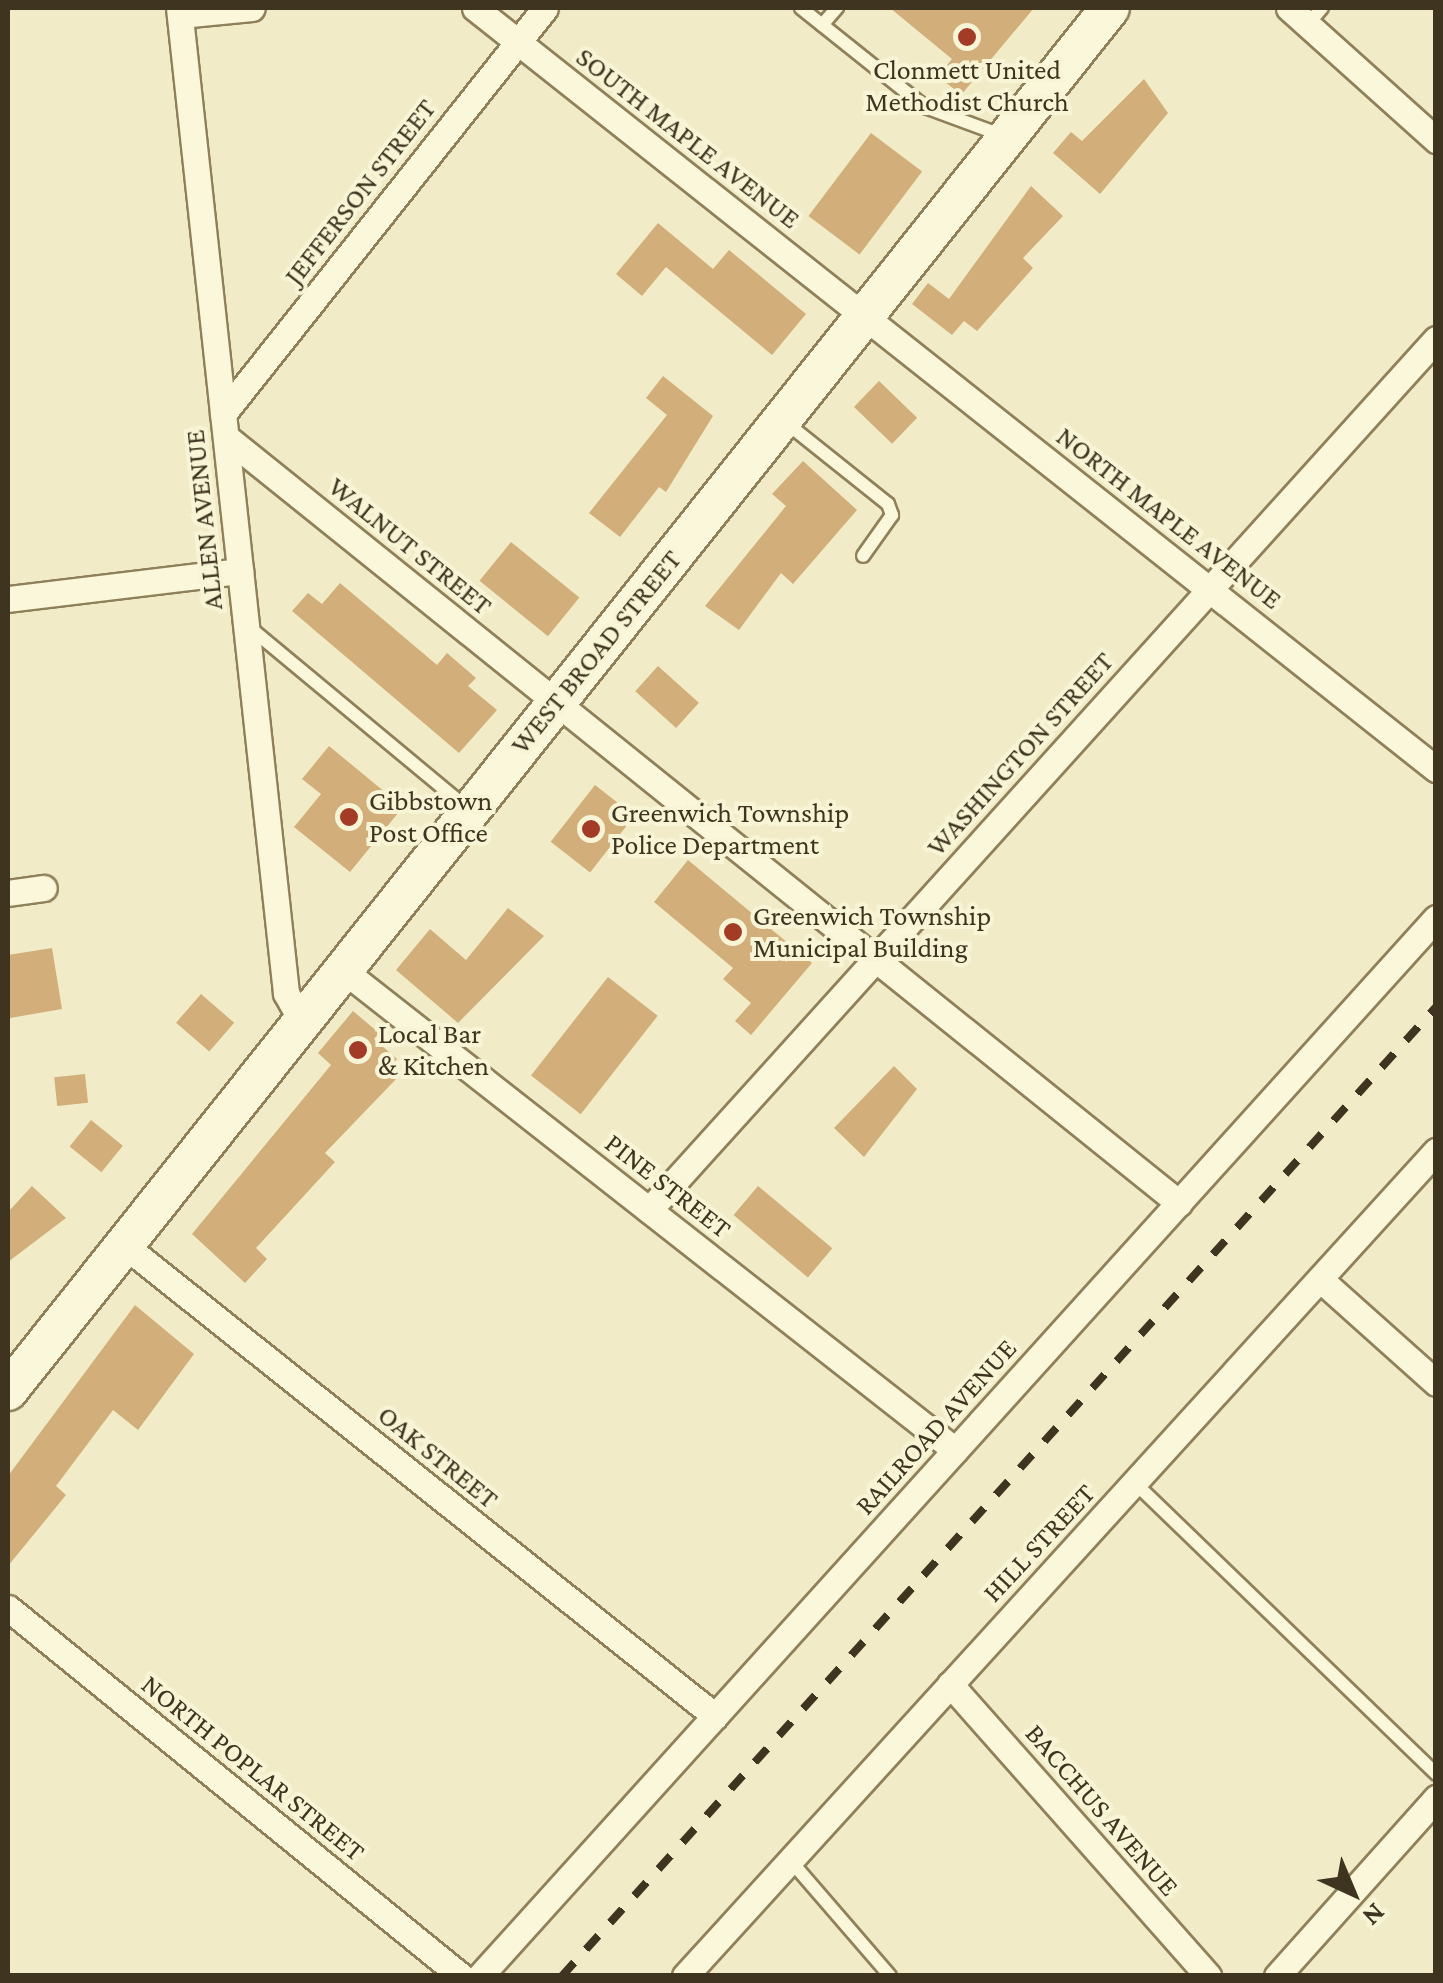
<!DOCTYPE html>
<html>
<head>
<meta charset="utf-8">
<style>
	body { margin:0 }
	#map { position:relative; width:1443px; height:1983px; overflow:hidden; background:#f1ecc7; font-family:"Crimson Pro",serif }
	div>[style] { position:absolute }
	.building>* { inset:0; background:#d2af7a; transform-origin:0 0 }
	.roads { filter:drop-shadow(2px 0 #8f805a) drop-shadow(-2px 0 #8f805a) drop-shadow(0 2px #8f805a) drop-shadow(0 -2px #8f805a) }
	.lane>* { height:12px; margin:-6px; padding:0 6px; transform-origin:6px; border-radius:6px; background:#fbf7db }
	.street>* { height:25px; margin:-12.5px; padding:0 12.5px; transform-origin:12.5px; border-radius:12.5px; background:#fbf7db }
	.secondary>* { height:38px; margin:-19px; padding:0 19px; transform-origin:19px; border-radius:19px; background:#fbf7db }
	.rail>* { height:8px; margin-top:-4px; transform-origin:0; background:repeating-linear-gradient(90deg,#3e341f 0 18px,transparent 0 36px) }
	.dots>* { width:28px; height:28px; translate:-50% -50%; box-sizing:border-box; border:5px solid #f8f5d7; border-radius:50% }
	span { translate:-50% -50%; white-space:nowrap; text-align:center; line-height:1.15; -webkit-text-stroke:8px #f8f5d7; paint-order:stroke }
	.poi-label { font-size:28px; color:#3e341f }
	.left { translate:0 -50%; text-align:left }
	.street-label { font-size:28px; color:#3e341f }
	.frame { position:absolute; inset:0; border:10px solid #3e341f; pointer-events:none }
	.north { position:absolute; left:1303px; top:1843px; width:100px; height:100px; -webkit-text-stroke:8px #f8f5d7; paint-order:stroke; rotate:136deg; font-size:28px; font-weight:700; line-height:40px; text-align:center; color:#3e341f }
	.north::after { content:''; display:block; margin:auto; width:35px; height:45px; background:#3e341f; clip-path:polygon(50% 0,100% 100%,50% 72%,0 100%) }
</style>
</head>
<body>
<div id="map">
	<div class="building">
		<div style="clip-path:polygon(890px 8px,1034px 8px,961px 95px,938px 76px,952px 59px)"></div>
		<div style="clip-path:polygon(1144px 79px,1168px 113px,1100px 194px,1053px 153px,1071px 132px,1082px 141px)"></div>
		<div style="left:871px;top:133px;width:64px;height:104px;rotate:37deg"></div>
		<div style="clip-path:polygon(1031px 186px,1063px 216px,1023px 258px,1033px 268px,977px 331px,964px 321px,952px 335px,912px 304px,928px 283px,949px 299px)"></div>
		<div style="clip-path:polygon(658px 223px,713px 269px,729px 250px,806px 314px,772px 355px,666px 267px,642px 296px,616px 274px)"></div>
		<div style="clip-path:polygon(663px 376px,713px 416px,666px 492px,659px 487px,620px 537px,589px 513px,667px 415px,646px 398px)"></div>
		<div style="left:879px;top:381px;width:53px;height:36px;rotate:44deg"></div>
		<div style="clip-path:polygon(803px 461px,857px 510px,793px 584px,781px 573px,739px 630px,705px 606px,786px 506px,772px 494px)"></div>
		<div style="left:511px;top:542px;width:88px;height:50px;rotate:39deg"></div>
		<div style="clip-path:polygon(340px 583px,437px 665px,447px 653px,476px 678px,468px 686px,497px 710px,459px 753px,292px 611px,308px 593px,322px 604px)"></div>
		<div style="left:658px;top:666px;width:55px;height:34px;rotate:42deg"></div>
		<div style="clip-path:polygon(329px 746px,403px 807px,350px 872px,294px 827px,321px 794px,302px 779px)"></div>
		<div style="left:595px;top:785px;width:50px;height:72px;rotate:38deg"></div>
		<div style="clip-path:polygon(688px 860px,812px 963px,751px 1035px,735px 1021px,751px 1003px,723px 979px,733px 968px,654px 902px)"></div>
		<div style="clip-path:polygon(508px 908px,544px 936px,458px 1023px,396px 970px,430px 929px,466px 960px)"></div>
		<div style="clip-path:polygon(52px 948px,62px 1009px,10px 1018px,8px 955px)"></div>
		<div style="left:608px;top:977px;width:63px;height:125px;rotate:38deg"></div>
		<div style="left:201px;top:994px;width:44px;height:38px;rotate:41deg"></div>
		<div style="clip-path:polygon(353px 1011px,379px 1033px,374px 1039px,397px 1059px,390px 1068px,399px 1076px,325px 1153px,335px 1162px,256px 1248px,267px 1259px,245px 1283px,192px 1234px,331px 1065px,318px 1053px)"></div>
		<div style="clip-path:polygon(894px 1066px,917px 1089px,864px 1157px,834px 1128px)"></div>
		<div style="left:85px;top:1074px;width:29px;height:31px;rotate:84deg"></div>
		<div style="left:91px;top:1120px;width:41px;height:34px;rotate:39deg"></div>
		<div style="clip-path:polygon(32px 1186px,66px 1218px,8px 1262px,8px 1212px)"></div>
		<div style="left:758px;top:1186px;width:97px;height:38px;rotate:40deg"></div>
		<div style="clip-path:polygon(135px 1305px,194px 1354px,138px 1430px,113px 1410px,56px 1486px,66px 1495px,8px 1566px,8px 1476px)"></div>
	</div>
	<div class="roads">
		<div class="lane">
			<div style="left:801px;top:8px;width:159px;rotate:38.6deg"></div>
			<div style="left:925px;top:107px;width:84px;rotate:20.2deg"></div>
			<div style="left:1308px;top:24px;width:21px;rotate:-49deg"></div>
			<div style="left:822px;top:25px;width:23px;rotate:-49deg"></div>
			<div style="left:784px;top:421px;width:133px;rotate:38.6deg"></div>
			<div style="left:888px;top:504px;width:12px;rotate:70deg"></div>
			<div style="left:892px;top:515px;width:50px;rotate:125.3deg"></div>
			<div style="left:249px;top:627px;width:285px;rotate:39.7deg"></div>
			<div style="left:1135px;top:1483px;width:419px;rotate:44deg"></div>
			<div style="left:790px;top:1860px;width:153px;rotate:49.2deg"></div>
		</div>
		<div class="street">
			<div style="left:179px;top:8px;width:991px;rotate:83.8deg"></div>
			<div style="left:286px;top:993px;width:33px;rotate:61deg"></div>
			<div style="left:475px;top:8px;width:1226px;rotate:38.38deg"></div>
			<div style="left:1289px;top:8px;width:198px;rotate:41.9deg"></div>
			<div style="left:180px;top:15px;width:72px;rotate:-5.6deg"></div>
			<div style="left:223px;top:414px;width:518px;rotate:-51.58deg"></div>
			<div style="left:226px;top:437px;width:1223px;rotate:38.79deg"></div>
			<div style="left:8px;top:599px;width:234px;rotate:-6.9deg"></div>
			<div style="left:8px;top:893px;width:36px;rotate:-8deg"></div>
			<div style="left:343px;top:970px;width:778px;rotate:38.11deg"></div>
			<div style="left:649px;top:1210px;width:1174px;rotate:-47.9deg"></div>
			<div style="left:124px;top:1245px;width:756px;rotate:38.55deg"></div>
			<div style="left:1321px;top:1280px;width:154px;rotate:41.8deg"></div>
			<div style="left:8px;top:1608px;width:584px;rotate:39.09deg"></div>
			<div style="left:950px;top:1684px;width:390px;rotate:48.5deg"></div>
			<div style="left:480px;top:1976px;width:1426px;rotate:-47.9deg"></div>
			<div style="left:685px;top:1976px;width:1116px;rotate:-47.69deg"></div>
			<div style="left:1277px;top:1976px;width:239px;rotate:-48.2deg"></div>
		</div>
		<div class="secondary">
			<div style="left:8px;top:1391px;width:1768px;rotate:-51.45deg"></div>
		</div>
	</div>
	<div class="rail">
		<div style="left:562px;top:1976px;width:1305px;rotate:-47.95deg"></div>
	</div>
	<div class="dots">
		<div style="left:967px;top:37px;background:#a23c26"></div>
		<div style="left:349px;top:817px;background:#a23c26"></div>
		<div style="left:591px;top:829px;background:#a23c26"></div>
		<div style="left:733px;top:932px;background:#a23c26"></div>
		<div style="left:358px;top:1050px;background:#a23c26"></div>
	</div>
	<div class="poi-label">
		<span style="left:967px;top:86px">Clonmett United<br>Methodist Church</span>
		<span class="left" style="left:369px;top:817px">Gibbstown<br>Post Office</span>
		<span class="left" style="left:611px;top:829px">Greenwich Township<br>Police Department</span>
		<span class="left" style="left:753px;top:932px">Greenwich Township<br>Municipal Building</span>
		<span class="left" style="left:378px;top:1050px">Local Bar<br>&amp; Kitchen</span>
	</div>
	<div class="street-label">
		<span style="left:688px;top:138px;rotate:38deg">SOUTH MAPLE AVENUE</span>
		<span style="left:360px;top:192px;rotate:-52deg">JEFFERSON STREET</span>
		<span style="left:1169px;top:518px;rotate:38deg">NORTH MAPLE AVENUE</span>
		<span style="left:204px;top:520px;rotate:-96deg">ALLEN AVENUE</span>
		<span style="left:410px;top:546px;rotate:39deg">WALNUT STREET</span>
		<span style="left:596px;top:652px;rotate:-51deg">WEST BROAD STREET</span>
		<span style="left:1020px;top:754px;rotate:-48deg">WASHINGTON STREET</span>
		<span style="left:668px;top:1186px;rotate:38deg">PINE STREET</span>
		<span style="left:936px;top:1427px;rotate:-48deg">RAILROAD AVENUE</span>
		<span style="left:438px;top:1457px;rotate:39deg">OAK STREET</span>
		<span style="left:1039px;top:1543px;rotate:-47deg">HILL STREET</span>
		<span style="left:253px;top:1768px;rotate:39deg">NORTH POPLAR STREET</span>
		<span style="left:1102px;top:1810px;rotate:49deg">BACCHUS AVENUE</span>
	</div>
	<div class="frame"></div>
	<div class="north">N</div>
</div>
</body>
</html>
